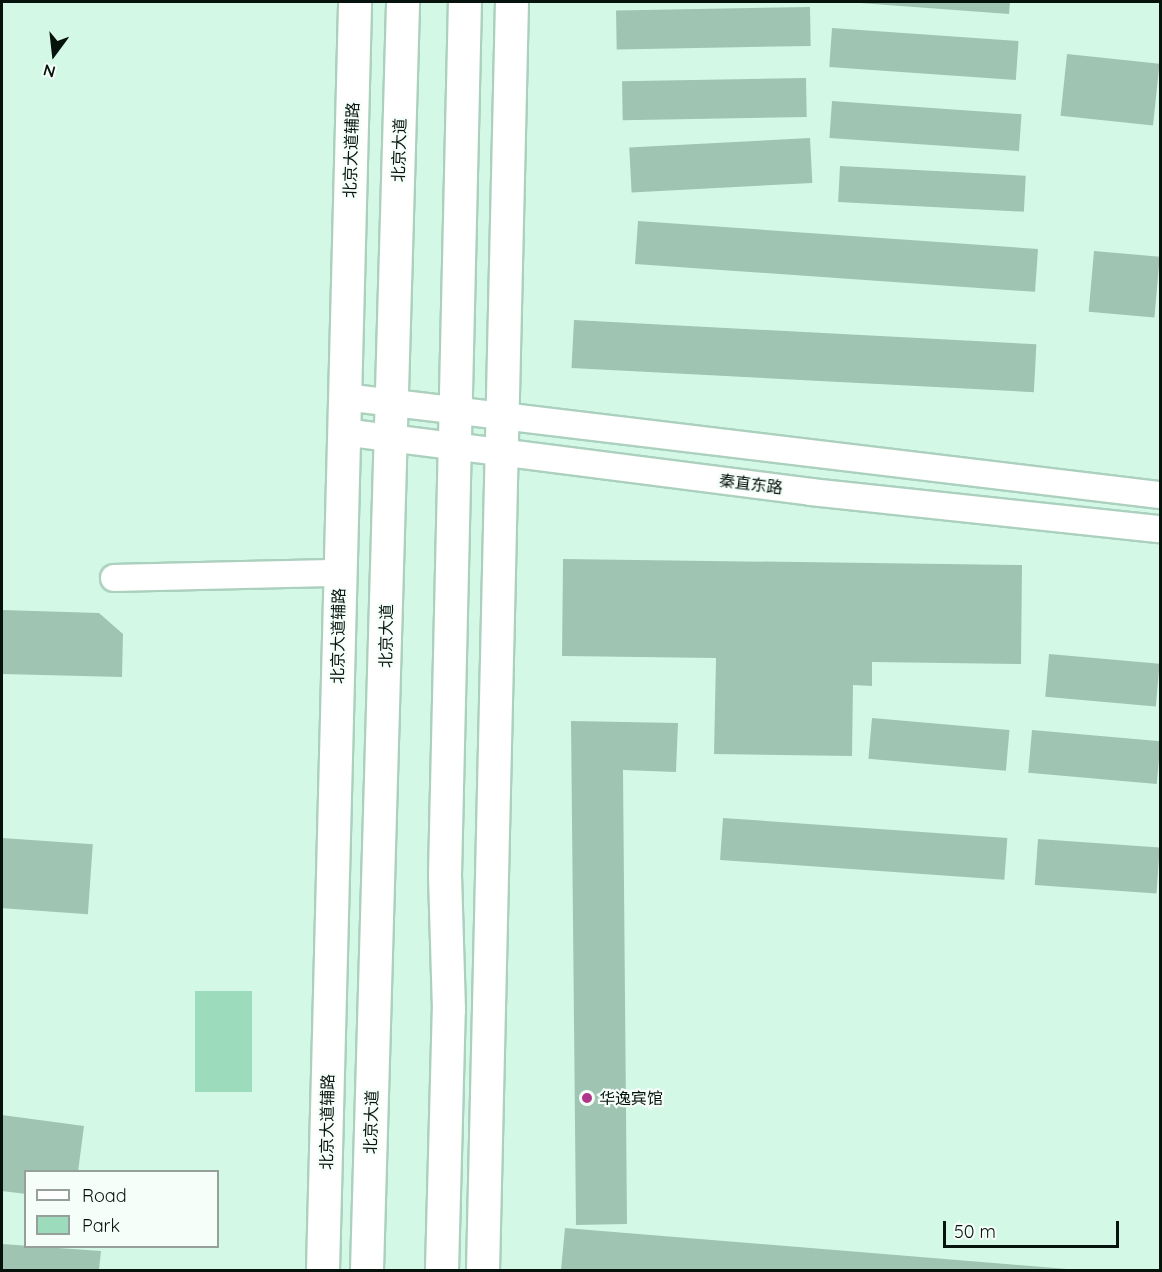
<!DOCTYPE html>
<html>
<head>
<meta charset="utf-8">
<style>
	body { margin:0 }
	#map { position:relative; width:1162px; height:1272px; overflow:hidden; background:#d3f9e6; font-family:Quicksand,"Noto Sans SC",sans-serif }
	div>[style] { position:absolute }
	.green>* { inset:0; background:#9ddbbd; transform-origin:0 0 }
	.building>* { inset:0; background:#a0c4b2; transform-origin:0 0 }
	.roads { filter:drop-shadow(2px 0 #acd0be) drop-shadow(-2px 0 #acd0be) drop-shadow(0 2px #acd0be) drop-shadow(0 -2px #acd0be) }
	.minor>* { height:26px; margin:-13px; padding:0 13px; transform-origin:13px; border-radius:13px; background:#fff }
	.major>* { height:32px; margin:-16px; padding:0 16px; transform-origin:16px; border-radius:16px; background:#fff }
	.dots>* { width:16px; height:16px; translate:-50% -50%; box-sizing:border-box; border:3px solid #f6fefa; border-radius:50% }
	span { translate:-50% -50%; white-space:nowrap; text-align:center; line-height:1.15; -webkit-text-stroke:4.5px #f6fefa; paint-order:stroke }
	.street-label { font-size:16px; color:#06130d }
	.poi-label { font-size:16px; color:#06130d }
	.left { translate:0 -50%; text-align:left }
	.frame { position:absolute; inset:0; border:3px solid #06130d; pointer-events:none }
	.legend { position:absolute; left:24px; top:1170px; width:195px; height:78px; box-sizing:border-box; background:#f6fefa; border:2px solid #96a09b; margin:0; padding:8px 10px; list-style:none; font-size:18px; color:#06130d }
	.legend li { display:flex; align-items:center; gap:12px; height:30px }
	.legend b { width:30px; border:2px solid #96a09b }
	.north { position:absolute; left:24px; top:24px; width:60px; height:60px; -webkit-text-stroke:4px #f6fefa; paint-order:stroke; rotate:195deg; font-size:16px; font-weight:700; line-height:24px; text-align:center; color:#06130d }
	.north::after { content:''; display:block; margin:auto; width:21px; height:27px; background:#06130d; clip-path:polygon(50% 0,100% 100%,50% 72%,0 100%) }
	.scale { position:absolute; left:943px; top:1221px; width:176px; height:27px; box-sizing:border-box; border:3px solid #06130d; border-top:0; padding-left:8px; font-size:18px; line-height:21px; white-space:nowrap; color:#06130d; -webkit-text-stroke:4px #f6fefa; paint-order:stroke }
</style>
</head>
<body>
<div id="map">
	<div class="green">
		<div style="left:195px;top:991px;width:57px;height:101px"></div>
	</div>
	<div class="building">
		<div style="clip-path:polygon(846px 2px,1010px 2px,1009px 14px)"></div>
		<div style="left:810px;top:7px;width:39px;height:194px;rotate:89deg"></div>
		<div style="left:832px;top:28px;width:187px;height:39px;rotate:4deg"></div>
		<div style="left:1067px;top:54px;width:93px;height:62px;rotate:6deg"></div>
		<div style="left:806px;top:78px;width:39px;height:184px;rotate:89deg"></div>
		<div style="left:832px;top:101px;width:190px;height:37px;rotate:4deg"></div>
		<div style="left:810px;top:138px;width:45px;height:181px;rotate:87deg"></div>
		<div style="left:840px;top:166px;width:186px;height:36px;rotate:3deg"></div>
		<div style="left:638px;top:221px;width:401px;height:43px;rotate:4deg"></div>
		<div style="left:1094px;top:251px;width:66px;height:61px;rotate:5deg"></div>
		<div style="left:574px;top:320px;width:463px;height:48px;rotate:3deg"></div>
		<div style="clip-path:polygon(563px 559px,1022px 565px,1021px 664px,872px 662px,872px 686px,853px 685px,852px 756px,714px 754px,716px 658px,562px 656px)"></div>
		<div style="clip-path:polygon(2px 610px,99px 613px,123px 634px,122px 677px,2px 674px)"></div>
		<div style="left:1049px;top:654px;width:111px;height:43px;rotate:5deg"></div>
		<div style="left:872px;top:718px;width:138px;height:41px;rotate:5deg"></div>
		<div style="clip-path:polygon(571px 721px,678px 723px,676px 772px,623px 770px,627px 1224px,576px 1225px)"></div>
		<div style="left:1032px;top:730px;width:129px;height:43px;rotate:5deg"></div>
		<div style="left:723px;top:818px;width:285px;height:42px;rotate:4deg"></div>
		<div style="left:2px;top:838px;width:91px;height:70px;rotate:4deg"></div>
		<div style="left:1038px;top:839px;width:122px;height:46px;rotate:4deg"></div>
		<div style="clip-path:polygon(2px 1115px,84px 1126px,78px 1172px,26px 1172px,26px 1194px,2px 1191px)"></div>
		<div style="clip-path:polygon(565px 1228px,1067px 1269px,1067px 1270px,561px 1270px)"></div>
		<div style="clip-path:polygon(2px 1244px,101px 1251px,99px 1270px,2px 1270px)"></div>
	</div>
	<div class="roads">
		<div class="minor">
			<div style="left:344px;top:397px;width:822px;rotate:6.85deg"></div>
			<div style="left:343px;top:432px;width:472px;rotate:7.3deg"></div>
			<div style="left:811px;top:492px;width:351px;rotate:6.1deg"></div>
			<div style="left:114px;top:578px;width:226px;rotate:-1.3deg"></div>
		</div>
		<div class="major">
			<div style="left:323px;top:1270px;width:1268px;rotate:-88.55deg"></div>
			<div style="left:367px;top:1270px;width:1269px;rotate:-88.37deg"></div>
			<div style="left:442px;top:1270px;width:260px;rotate:-88.5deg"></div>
			<div style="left:449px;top:1010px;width:135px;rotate:-91.7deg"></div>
			<div style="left:445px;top:875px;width:873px;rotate:-88.69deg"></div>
			<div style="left:483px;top:1270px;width:1268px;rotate:-88.69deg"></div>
		</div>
	</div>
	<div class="dots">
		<div style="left:587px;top:1098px;background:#b03588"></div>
	</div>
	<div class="street-label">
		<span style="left:351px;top:150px;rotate:-88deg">北京大道辅路</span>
		<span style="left:399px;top:150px;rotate:-88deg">北京大道</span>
		<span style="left:751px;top:484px;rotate:7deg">秦直东路</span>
		<span style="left:338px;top:636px;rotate:-89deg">北京大道辅路</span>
		<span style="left:386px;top:636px;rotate:-89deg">北京大道</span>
		<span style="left:327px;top:1122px;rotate:-89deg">北京大道辅路</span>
		<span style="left:371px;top:1122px;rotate:-88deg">北京大道</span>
	</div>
	<div class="poi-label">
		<span class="left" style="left:599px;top:1098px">华逸宾馆</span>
	</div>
	<div class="frame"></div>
	<ul class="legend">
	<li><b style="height:8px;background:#fff"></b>Road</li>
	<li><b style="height:16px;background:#9ddbbd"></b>Park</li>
	</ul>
	<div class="north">N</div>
	<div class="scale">50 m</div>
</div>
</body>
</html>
